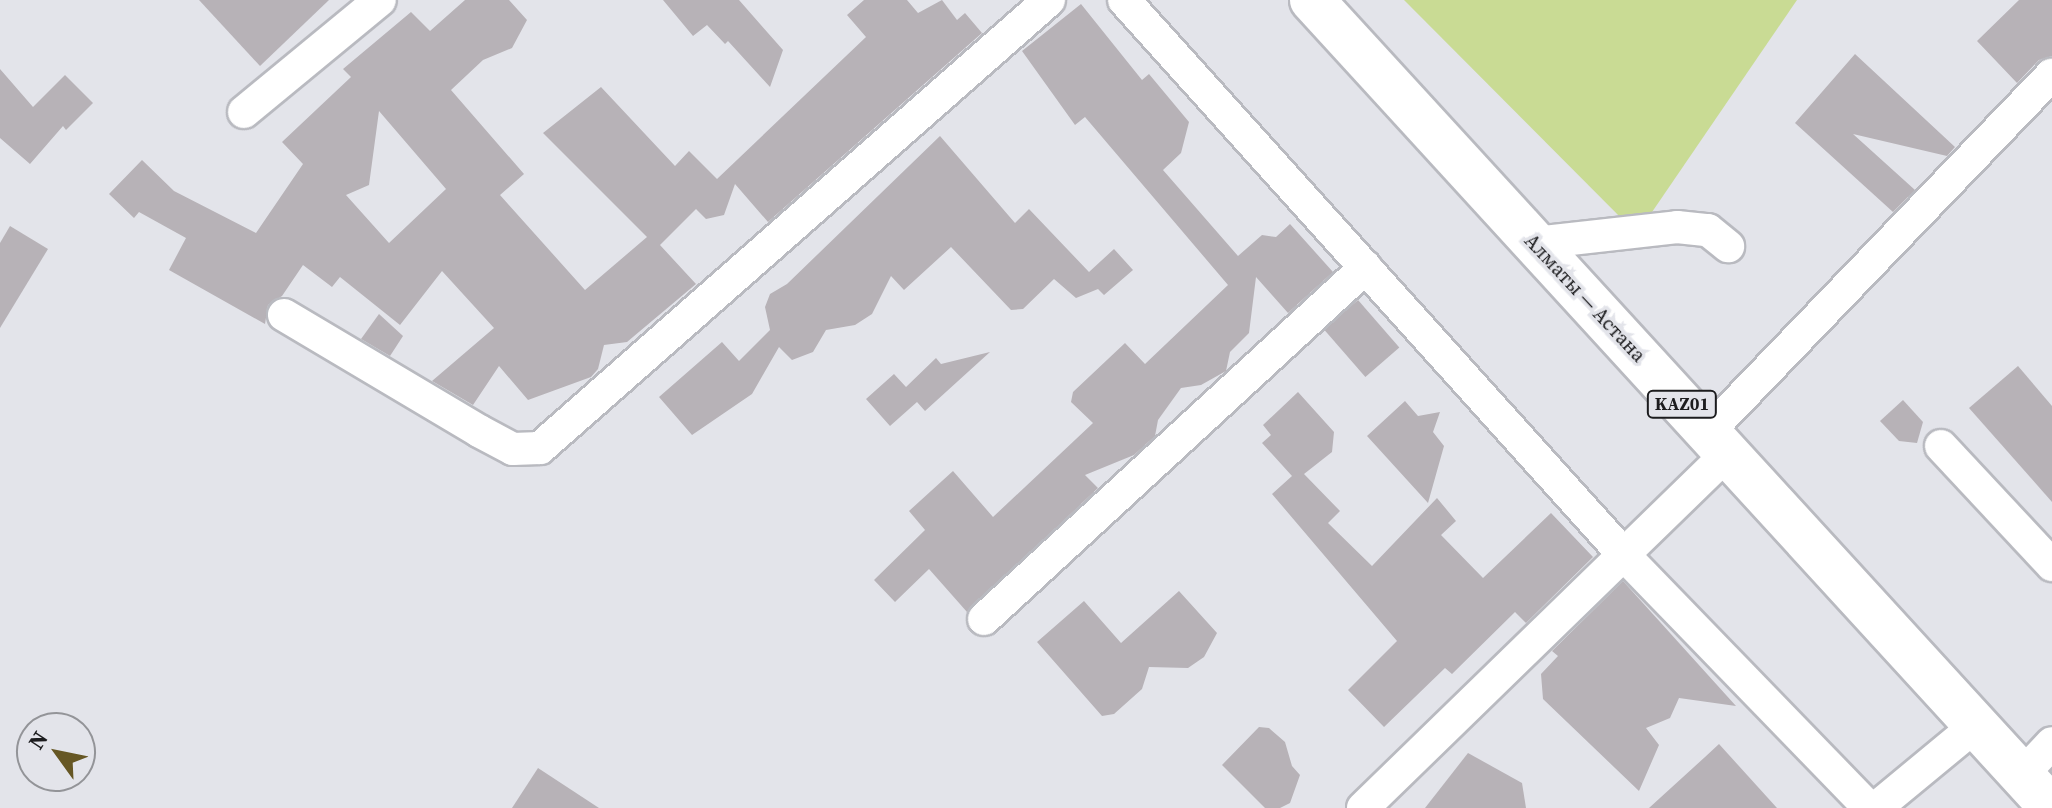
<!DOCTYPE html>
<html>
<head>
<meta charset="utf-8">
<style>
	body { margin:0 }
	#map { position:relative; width:2052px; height:808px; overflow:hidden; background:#e3e4ea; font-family:"Source Serif 4",serif }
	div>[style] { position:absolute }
	.green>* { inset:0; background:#c9db94 }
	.building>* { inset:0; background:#b7b2b7; transform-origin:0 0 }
	.roads { filter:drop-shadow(2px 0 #b9bac0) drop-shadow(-2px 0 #b9bac0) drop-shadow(0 2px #b9bac0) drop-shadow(0 -2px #b9bac0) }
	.street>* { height:32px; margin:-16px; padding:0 16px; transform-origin:16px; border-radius:16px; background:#fff }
	.highway>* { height:44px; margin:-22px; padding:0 22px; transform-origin:22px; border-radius:22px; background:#fff }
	span { translate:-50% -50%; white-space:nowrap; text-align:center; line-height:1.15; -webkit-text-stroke:7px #e3e4ea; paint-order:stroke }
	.shield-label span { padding:2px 6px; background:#e3e4ea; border:2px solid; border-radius:6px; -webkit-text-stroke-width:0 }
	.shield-label { font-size:18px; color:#1c1c1e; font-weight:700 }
	.street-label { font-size:20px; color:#1c1c1e }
	.north { position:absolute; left:16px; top:712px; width:80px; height:80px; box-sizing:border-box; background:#e3e4ea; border:2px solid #939498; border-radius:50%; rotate:303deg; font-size:22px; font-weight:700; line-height:32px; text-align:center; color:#1c1c1e }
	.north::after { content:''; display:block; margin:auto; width:28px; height:36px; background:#665724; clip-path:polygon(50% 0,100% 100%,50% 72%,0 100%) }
</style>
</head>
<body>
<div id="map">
	<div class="green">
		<div style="clip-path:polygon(1404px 0,1797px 0,1637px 234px)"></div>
	</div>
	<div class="building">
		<div style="clip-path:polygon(199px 0,329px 0,260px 66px)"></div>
		<div style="clip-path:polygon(evenodd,465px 0,509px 0,527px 20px,512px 48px,483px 60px,451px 90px,524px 174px,500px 195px,585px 290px,647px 237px,543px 133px,601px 87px,675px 166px,689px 151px,717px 179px,866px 37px,847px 15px,864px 0,907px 0,918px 13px,942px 0,957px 20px,965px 13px,982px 33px,768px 222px,735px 184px,724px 215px,706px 219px,696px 209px,660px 245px,696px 284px,627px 342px,604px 345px,598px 369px,591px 377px,528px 400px,499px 366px,473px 405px,432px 381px,494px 328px,442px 271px,400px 325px,340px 277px,332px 287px,303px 265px,282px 296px,268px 305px,265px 324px,169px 270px,186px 238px,139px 212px,134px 218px,109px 194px,142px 160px,174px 191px,256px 233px,303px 164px,282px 142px,351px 77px,343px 69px,411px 12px,430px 31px,465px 0,379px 111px,446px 189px,389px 243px,346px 195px,369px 185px,379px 111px)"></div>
		<div style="clip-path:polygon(663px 0,739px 0,783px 50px,770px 87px,728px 41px,725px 44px,707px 25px,693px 36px)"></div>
		<div style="clip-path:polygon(2019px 0,2052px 0,2052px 56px,2039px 60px,2017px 83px,1977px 41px)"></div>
		<div style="clip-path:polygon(1081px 4px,1142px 80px,1149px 74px,1189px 122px,1181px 153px,1163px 170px,1238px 256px,1262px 235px,1276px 237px,1290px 224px,1333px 272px,1288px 313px,1256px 277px,1249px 333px,1230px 352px,1226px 371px,1201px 385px,1181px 388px,1158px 420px,1155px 436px,1134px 455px,1085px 475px,1098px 488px,967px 612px,929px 569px,895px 602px,874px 580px,925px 530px,909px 511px,953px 471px,993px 517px,1093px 423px,1071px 402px,1073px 392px,1125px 343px,1145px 364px,1228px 285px,1085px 117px,1075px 125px,1022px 51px)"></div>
		<div style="clip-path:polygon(1855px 54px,1955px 147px,1947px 156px,1853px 134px,1915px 190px,1893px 212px,1795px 123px)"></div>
		<div style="clip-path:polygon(0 69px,33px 107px,65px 75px,93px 103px,66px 130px,63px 126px,30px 164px,0 138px)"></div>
		<div style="clip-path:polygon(940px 136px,1015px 223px,1029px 209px,1089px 272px,1114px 249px,1133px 270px,1104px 295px,1098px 289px,1076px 298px,1054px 279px,1023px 309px,1011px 310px,951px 247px,904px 290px,891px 276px,872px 314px,855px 325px,826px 330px,813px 352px,792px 360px,779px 347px,752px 394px,692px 435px,659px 397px,722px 342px,739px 361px,770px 330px,765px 307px,770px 294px,787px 284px)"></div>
		<div style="clip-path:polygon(10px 226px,48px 249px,0 328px,0 243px)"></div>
		<div style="left:1358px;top:300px;width:63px;height:45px;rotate:49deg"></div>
		<div style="clip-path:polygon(379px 314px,403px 336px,390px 356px,361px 339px)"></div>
		<div style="clip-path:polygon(990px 352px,925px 411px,917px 402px,890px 426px,866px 399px,894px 374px,906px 387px,936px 358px,941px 364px)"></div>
		<div style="clip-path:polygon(2018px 366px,2052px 406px,2052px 502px,1969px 408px)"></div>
		<div style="clip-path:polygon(1298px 392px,1334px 432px,1332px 452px,1304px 474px,1340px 511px,1328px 523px,1372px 566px,1437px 498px,1456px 521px,1441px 535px,1483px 578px,1551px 513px,1593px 557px,1526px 623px,1515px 612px,1452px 674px,1445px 668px,1384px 727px,1348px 690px,1397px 641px,1272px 494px,1292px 476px,1262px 443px,1271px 435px,1263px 425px)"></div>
		<div style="clip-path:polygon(1903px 400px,1923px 422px,1917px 443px,1899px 441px,1880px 421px)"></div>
		<div style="clip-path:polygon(1405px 401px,1418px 416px,1440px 412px,1433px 432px,1444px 446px,1428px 503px,1367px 436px)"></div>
		<div style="clip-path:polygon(1623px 581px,1736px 706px,1679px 698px,1670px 718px,1646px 728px,1659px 745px,1639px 791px,1543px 699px,1541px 674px,1558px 656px,1552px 651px)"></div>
		<div style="clip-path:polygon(1179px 591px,1217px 633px,1204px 657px,1188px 668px,1149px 667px,1142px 689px,1114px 714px,1102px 716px,1037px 642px,1084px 601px,1121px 643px)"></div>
		<div style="clip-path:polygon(1259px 727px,1269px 728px,1285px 742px,1292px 766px,1300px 775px,1290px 803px,1280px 808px,1265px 808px,1222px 765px)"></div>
		<div style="clip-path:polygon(1719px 744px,1777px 808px,1649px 808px,1705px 757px)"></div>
		<div style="clip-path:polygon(1468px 753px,1522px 783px,1526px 808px,1425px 808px)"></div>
		<div style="clip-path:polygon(538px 768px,599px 808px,512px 808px)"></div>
	</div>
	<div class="roads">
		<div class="street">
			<div style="left:1124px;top:0;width:747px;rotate:47.98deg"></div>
			<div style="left:1624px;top:555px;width:352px;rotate:45.9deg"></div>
			<div style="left:244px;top:112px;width:176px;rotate:-39.5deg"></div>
			<div style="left:1535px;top:243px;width:143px;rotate:-6.4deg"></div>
			<div style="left:1677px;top:227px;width:31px;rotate:6deg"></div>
			<div style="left:1708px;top:230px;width:26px;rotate:39deg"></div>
			<div style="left:284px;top:315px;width:227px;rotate:30.7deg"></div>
			<div style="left:479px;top:431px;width:38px;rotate:28deg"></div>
			<div style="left:513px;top:449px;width:27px;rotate:-2deg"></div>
			<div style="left:540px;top:448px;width:678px;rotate:-41.35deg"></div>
			<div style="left:1708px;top:432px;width:496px;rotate:-46.1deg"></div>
			<div style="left:1941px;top:446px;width:163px;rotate:47deg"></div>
			<div style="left:984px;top:619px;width:519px;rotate:-42.66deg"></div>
			<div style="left:2021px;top:776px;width:45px;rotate:-46.8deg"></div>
			<div style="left:1363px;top:808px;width:508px;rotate:-44.2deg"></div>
			<div style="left:1876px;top:808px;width:127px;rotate:-39.6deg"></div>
		</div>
		<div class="highway">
			<div style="left:1312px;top:0;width:1096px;rotate:47.52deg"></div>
		</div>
	</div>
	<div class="shield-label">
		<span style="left:1682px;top:404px">KАZ01</span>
	</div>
	<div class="street-label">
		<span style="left:1585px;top:298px;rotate:47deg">Алматы — Астана</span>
	</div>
	<div class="north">N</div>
</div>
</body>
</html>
